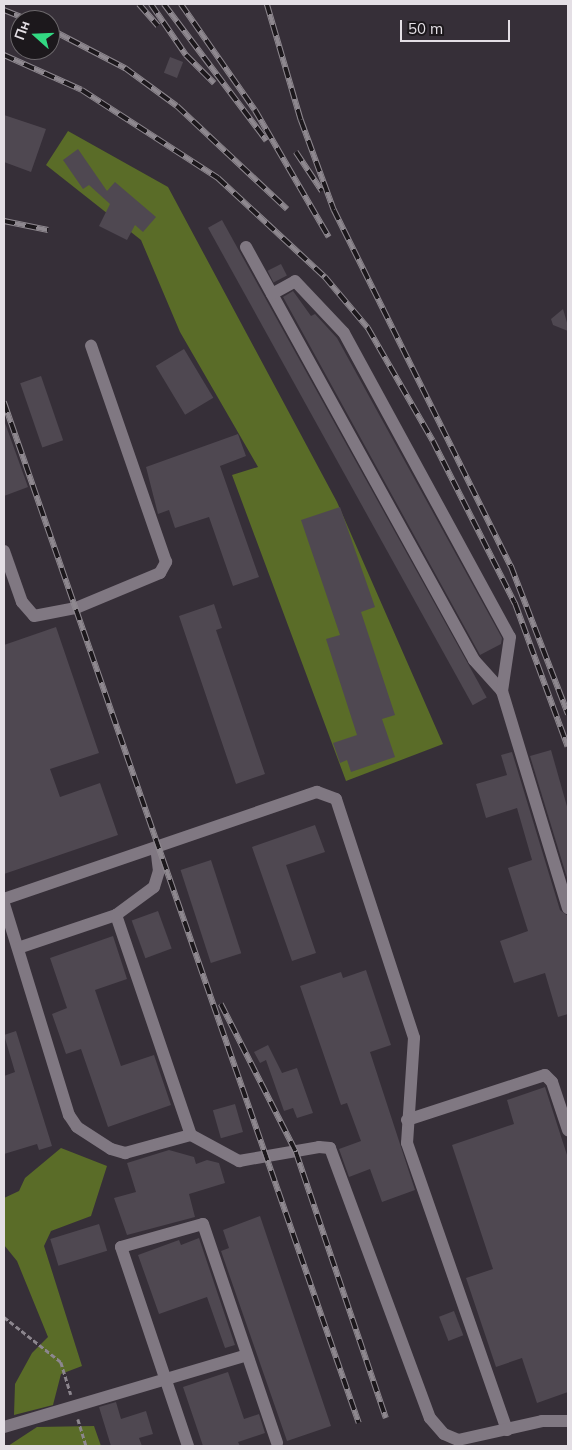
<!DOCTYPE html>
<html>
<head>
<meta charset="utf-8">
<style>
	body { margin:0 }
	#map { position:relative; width:572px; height:1450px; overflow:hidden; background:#362f38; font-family:Mulish,sans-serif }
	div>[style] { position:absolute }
	.forest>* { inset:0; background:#5a6c28 }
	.building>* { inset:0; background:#4f4851; transform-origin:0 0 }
	.path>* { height:2.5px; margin-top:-1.25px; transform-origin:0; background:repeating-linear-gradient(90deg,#8c868e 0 5px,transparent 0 7.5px) }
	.minor>* { height:12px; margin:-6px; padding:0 6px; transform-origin:6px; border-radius:6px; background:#807882 }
	.rail>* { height:5.5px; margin-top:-2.75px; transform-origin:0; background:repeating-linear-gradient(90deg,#1c181c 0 11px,#8e888f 0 22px); box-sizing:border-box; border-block:1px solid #8e888f }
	span { translate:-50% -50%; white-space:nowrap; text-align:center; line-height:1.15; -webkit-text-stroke:4px #1c181c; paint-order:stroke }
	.frame { position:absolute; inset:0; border:5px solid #e4dfe5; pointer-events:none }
	.north { position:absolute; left:10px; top:10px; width:50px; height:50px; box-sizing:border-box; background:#1c181c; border:1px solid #6c686c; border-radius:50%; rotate:290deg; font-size:14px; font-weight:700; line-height:20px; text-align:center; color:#e4dfe5 }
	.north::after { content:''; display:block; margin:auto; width:18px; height:22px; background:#32d882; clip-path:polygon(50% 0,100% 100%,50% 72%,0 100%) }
	.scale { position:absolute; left:400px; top:20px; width:110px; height:22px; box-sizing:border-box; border:2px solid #e4dfe5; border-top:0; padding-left:6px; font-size:15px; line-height:18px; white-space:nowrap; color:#e4dfe5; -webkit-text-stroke:4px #1c181c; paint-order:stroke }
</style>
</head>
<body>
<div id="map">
	<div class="forest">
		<div style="clip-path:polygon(68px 131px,168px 187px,337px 502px,443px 744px,346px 781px,232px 475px,258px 467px,180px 332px,141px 240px,46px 165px)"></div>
		<div style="clip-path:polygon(61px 1148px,107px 1166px,91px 1216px,51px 1231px,44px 1246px,82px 1366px,61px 1374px,53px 1405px,14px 1415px,15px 1384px,32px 1353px,48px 1337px,17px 1261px,4px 1245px,4px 1198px,19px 1191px,25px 1178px)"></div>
		<div style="clip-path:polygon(94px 1426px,101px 1446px,8px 1446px,37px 1427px)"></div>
	</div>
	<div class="building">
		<div style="left:170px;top:57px;width:14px;height:17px;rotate:21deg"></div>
		<div style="clip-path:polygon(4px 115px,46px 129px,31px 172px,4px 162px)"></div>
		<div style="clip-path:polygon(78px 149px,107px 191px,115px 182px,156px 217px,143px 232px,135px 225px,127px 240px,99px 226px,110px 204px,89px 185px,83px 189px,63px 160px)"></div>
		<div style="left:222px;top:220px;width:546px;height:16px;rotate:61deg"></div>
		<div style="left:281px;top:264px;width:13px;height:15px;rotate:63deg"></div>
		<div style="clip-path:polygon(293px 291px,311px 316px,315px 314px,337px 338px,502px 638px,501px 644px,480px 655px,283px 297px)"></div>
		<div style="clip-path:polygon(563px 309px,568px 326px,568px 331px,553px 325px,551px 319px)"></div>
		<div style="left:184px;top:349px;width:57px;height:33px;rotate:59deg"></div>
		<div style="left:41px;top:376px;width:68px;height:22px;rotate:71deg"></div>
		<div style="clip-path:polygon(5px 423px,28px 487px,4px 496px,4px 424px)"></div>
		<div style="clip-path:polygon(238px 434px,246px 456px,220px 466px,259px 577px,233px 586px,209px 517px,175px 528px,169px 510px,158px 514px,146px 467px)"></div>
		<div style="clip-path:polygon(340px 507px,375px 607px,361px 612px,395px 715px,382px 719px,395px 757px,351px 772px,347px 760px,340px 763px,333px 743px,357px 735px,326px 639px,340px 635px,301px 520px)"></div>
		<div style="clip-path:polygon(214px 604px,222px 628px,216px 630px,265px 774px,236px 784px,179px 616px)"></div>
		<div style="clip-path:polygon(56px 627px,99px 753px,50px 769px,60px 797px,100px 783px,118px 835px,4px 874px,4px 645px)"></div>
		<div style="clip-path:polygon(551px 750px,568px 810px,568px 881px,530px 756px)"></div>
		<div style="clip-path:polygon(512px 752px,560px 910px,568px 916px,568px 1014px,558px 1017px,545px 973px,514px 983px,500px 941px,528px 931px,508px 868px,532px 860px,517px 808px,486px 818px,476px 784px,507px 775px,501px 755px)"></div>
		<div style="clip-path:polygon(315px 825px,325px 852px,286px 865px,316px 953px,292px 961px,252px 847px)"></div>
		<div style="left:211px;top:860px;width:98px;height:32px;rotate:72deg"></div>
		<div style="left:158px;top:911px;width:40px;height:28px;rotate:70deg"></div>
		<div style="clip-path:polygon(113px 936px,127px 979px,95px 990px,121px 1066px,154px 1055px,171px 1105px,108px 1127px,81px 1049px,66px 1054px,52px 1014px,67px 1008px,50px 958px)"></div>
		<div style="clip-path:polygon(366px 970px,391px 1045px,370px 1052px,415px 1190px,382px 1202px,370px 1169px,349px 1177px,339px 1149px,361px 1141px,347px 1103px,341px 1105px,300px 986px,341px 972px,343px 978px)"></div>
		<div style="clip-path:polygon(16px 1031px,52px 1146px,39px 1150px,37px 1144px,4px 1154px,4px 1076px,15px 1072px,4px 1035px)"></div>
		<div style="clip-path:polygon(268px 1045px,282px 1073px,297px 1068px,313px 1113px,297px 1118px,293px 1108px,284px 1111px,266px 1060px,260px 1063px,254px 1052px)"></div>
		<div style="clip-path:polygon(545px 1087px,568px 1158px,568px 1392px,537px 1403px,522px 1358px,496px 1367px,466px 1278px,493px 1269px,452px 1145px,514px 1124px,507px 1100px)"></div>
		<div style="left:235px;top:1104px;width:29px;height:23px;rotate:74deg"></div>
		<div style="clip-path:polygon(169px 1150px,194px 1157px,196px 1164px,207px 1160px,219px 1163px,225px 1183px,189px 1194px,195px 1217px,127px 1235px,114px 1198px,136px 1192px,127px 1163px)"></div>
		<div style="clip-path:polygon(260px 1216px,331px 1426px,287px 1441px,221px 1251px,229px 1248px,223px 1230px)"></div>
		<div style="left:99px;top:1224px;width:28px;height:51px;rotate:73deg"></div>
		<div style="clip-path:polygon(199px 1238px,235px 1345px,225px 1348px,207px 1297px,159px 1314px,138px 1255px,179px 1240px,181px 1245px)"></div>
		<div style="left:454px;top:1311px;width:26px;height:16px;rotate:69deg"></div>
		<div style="clip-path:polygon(228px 1372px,244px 1419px,259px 1414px,265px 1433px,238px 1442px,240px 1446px,203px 1446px,183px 1387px)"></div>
		<div style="clip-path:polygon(116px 1402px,121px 1419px,146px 1411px,153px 1434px,139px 1438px,142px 1446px,111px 1446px,99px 1407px)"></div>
	</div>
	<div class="path">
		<div style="left:4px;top:1317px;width:73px;rotate:38.3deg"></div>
		<div style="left:61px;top:1362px;width:34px;rotate:73deg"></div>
		<div style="left:78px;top:1419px;width:28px;rotate:73deg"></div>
	</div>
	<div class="minor">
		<div style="left:246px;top:247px;width:472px;rotate:61.1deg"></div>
		<div style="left:474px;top:660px;width:42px;rotate:47.9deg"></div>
		<div style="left:502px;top:691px;width:227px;rotate:73.1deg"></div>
		<div style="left:272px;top:294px;width:26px;rotate:-29deg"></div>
		<div style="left:295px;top:281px;width:71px;rotate:46.7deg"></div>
		<div style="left:344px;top:333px;width:346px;rotate:61.4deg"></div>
		<div style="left:510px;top:637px;width:55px;rotate:98.4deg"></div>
		<div style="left:4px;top:551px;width:54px;rotate:70.6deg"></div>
		<div style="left:22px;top:602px;width:18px;rotate:49deg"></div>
		<div style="left:34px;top:616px;width:43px;rotate:-10.8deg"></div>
		<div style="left:76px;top:608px;width:91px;rotate:-22.6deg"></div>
		<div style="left:160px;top:573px;width:13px;rotate:-61deg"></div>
		<div style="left:166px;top:562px;width:229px;rotate:-109.1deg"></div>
		<div style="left:4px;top:899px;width:331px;rotate:-18.9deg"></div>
		<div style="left:317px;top:792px;width:20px;rotate:20deg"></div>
		<div style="left:336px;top:799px;width:251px;rotate:71.9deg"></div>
		<div style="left:414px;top:1038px;width:105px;rotate:93.8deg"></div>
		<div style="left:407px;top:1143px;width:304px;rotate:70.8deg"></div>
		<div style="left:4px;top:904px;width:221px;rotate:72.9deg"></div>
		<div style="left:69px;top:1115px;width:14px;rotate:56deg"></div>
		<div style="left:77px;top:1127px;width:40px;rotate:32.9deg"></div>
		<div style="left:111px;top:1149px;width:15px;rotate:16deg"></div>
		<div style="left:125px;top:1153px;width:68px;rotate:-15.3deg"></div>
		<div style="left:191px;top:1135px;width:55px;rotate:28.4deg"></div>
		<div style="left:239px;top:1161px;width:81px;rotate:-9.9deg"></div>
		<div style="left:319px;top:1147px;width:11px;rotate:5deg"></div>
		<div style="left:330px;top:1148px;width:288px;rotate:69.7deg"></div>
		<div style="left:430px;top:1418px;width:21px;rotate:49deg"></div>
		<div style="left:444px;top:1434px;width:15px;rotate:23deg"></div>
		<div style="left:458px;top:1440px;width:86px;rotate:-12.7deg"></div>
		<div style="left:542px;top:1421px;width:26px"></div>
		<div style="left:116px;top:915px;width:232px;rotate:71.2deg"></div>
		<div style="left:18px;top:948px;width:103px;rotate:-18.6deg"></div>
		<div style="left:116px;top:915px;width:47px;rotate:-36.4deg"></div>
		<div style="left:154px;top:887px;width:17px;rotate:-73deg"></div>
		<div style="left:159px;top:871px;width:24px;rotate:-97deg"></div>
		<div style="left:407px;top:1120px;width:145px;rotate:-18.1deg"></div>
		<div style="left:545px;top:1075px;width:10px;rotate:45deg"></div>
		<div style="left:552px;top:1082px;width:51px;rotate:71.6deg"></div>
		<div style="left:4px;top:1427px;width:253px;rotate:-16.5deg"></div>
		<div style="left:188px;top:1446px;width:210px;rotate:-108.6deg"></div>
		<div style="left:121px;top:1247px;width:85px;rotate:-15.7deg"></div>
		<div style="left:203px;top:1224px;width:231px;rotate:71.3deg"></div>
	</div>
	<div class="rail">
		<div style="left:139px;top:4px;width:29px;rotate:49deg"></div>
		<div style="left:151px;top:4px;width:62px;rotate:55.5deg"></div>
		<div style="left:186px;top:55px;width:40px;rotate:45deg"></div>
		<div style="left:164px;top:4px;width:171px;rotate:53.1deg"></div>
		<div style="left:181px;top:4px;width:129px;rotate:55.1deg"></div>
		<div style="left:255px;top:110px;width:147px;rotate:59.8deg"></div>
		<div style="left:267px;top:4px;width:121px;rotate:73.7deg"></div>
		<div style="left:301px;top:120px;width:96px;rotate:69.9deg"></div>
		<div style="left:334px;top:210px;width:398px;rotate:63.6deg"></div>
		<div style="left:511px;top:566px;width:159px;rotate:68.9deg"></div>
		<div style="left:4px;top:10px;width:27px;rotate:22deg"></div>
		<div style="left:50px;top:29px;width:85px;rotate:27.5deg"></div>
		<div style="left:125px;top:68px;width:64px;rotate:36.2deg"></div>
		<div style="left:177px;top:106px;width:151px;rotate:43.1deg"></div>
		<div style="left:4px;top:55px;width:85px;rotate:24.2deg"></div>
		<div style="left:82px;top:90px;width:162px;rotate:32.9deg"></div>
		<div style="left:218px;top:178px;width:146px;rotate:42.8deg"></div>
		<div style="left:325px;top:277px;width:67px;rotate:49.9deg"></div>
		<div style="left:368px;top:328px;width:130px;rotate:60.1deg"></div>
		<div style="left:433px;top:441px;width:182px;rotate:63.2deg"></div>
		<div style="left:515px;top:603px;width:153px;rotate:69.8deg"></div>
		<div style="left:296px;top:152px;width:47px;rotate:56.3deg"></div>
		<div style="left:4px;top:221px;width:45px;rotate:11.6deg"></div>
		<div style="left:4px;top:402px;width:1081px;rotate:70.83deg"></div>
		<div style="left:221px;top:1004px;width:166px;rotate:63.1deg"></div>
		<div style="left:296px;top:1152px;width:281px;rotate:71.3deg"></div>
	</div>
	<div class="frame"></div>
	<div class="north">Пн</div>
	<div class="scale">50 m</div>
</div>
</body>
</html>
